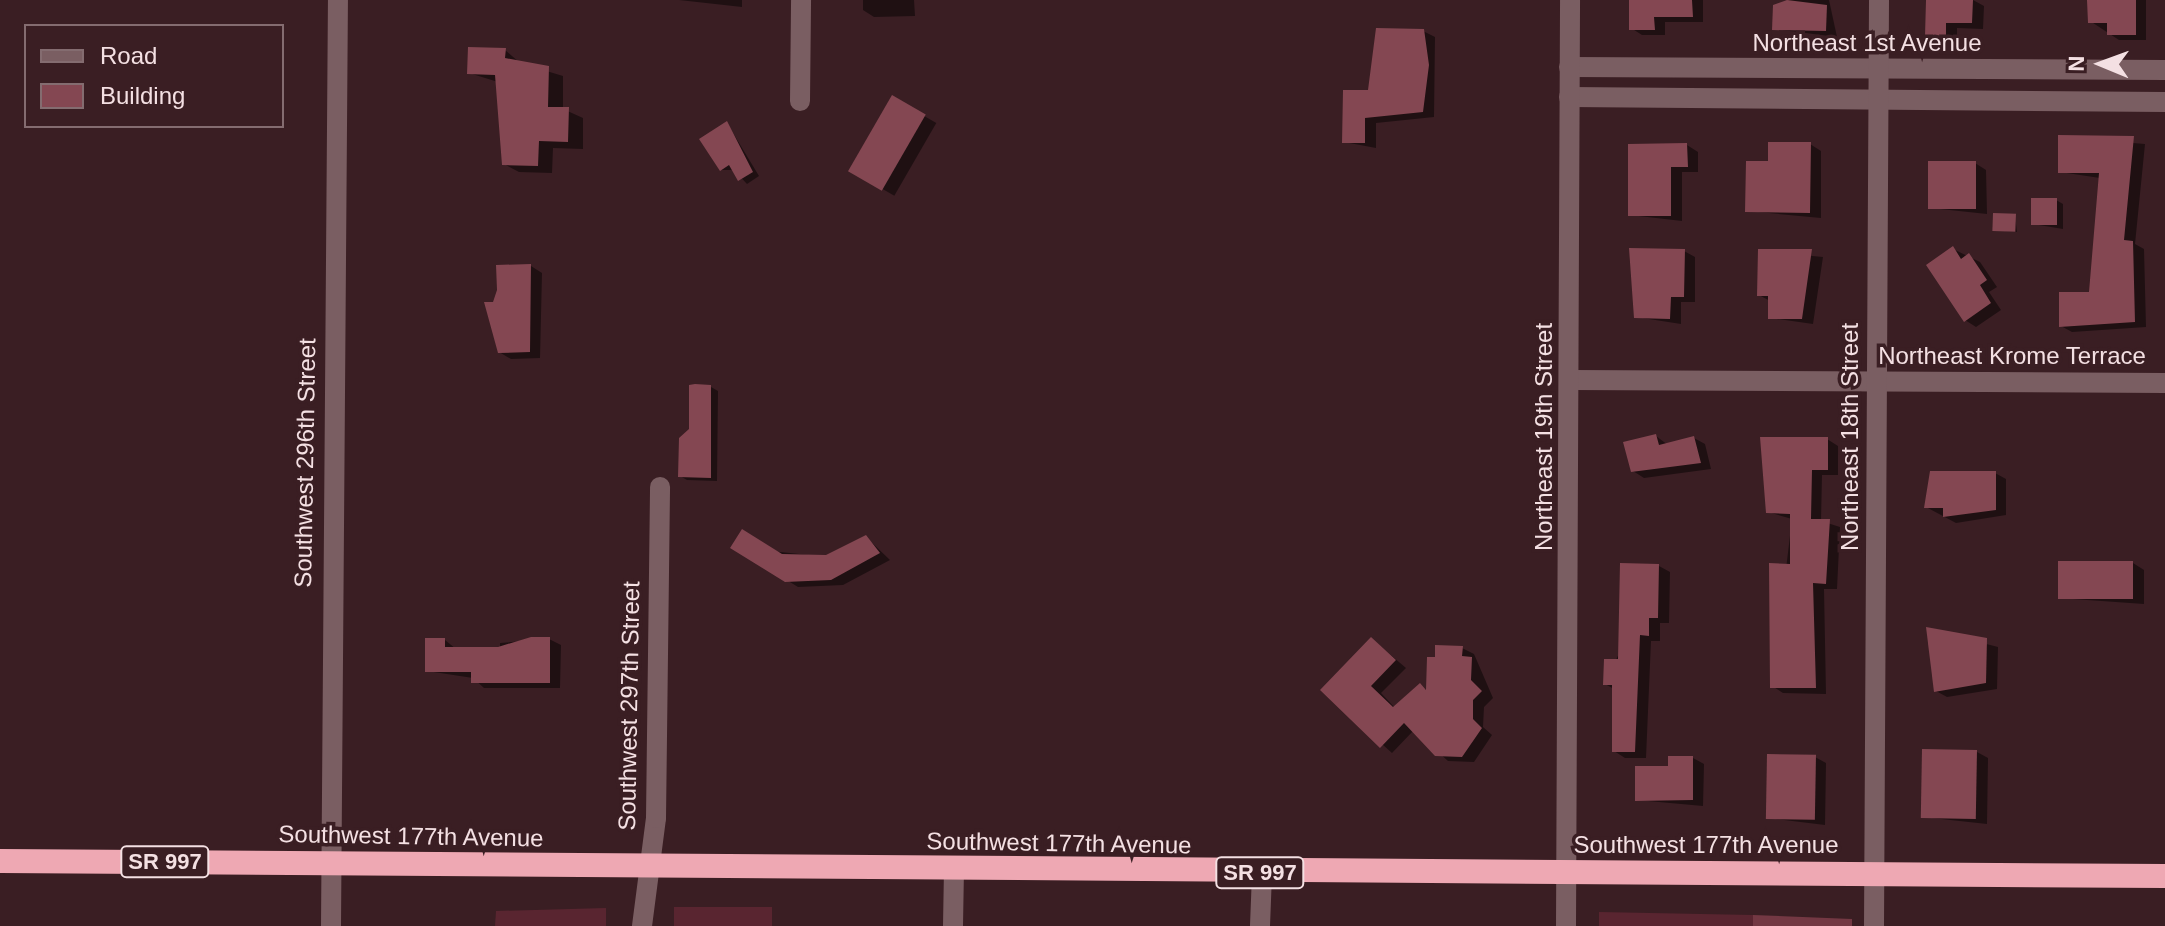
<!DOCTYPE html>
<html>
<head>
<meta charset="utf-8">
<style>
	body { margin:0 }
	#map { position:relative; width:2165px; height:926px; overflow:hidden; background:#3a1e23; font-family:Arial,sans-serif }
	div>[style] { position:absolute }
	.green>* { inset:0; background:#592530; transform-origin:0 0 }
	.forest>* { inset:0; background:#733843 }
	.shadow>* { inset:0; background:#0007; transform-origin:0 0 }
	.building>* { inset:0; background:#844752; transform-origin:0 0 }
	.minor>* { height:20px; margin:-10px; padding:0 10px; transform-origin:10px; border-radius:10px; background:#7a5e62 }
	.highway>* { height:24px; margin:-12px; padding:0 12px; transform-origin:12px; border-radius:12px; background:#eea8b3 }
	span { translate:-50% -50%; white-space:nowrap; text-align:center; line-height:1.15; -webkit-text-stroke:7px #3a1e23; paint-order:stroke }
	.shield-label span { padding:2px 6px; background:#3a1e23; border:2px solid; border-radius:6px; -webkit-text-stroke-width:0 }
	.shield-label { font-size:22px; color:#f4e0e3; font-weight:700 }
	.street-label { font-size:24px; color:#f4e0e3 }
	.legend { position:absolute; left:24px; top:24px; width:260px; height:104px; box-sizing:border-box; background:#3a1e23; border:2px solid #846c70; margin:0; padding:10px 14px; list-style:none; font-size:24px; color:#f4e0e3 }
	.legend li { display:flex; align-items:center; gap:16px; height:40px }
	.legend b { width:40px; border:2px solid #846c70 }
	.north { position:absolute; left:2061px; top:24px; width:80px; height:80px; -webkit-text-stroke:6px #3a1e23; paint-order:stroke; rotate:271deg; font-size:22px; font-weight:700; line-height:32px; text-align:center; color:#f4e0e3 }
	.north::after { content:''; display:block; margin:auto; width:28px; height:36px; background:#f4e0e3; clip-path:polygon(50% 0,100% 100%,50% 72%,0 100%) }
</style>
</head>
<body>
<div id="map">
	<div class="green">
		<div style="left:772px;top:907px;width:19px;height:98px;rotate:90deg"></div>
		<div style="clip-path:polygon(606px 908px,606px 926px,495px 926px,496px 911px)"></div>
		<div style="clip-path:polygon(1599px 912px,1753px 915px,1753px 926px,1599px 926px)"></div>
	</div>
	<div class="forest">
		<div style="clip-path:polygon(1753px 915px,1852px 919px,1852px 926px,1753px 926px)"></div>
	</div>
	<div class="shadow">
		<div style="clip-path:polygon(679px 0,742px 0,742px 7px)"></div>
		<div style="clip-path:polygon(863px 0,914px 0,915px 16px,874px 17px,863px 10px)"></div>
		<div style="clip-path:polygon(1631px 0,1703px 0,1703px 22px,1665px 22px,1665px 35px,1642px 35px,1631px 28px)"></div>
		<div style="clip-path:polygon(1789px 0,1829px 0,1837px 37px,1774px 29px)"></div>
		<div style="clip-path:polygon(1928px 0,1973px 0,1984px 6px,1983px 29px,1957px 28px,1957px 42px,1938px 41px,1927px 34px)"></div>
		<div style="clip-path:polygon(2089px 0,2146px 0,2146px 40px,2119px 40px,2090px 21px)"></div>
		<div style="clip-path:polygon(1423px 31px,1435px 37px,1434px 117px,1376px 123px,1376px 148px,1344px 142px,1370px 92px)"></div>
		<div style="clip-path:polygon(505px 50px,520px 63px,563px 76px,563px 109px,583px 118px,583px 149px,553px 148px,552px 173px,519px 172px,504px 164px,498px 82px,469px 73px)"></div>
		<div style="left:893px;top:98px;width:50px;height:84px;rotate:30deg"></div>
		<div style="clip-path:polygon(727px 123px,759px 176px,747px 184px,734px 170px,721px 170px)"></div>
		<div style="clip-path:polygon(2060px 137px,2145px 144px,2135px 244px,2144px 249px,2146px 327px,2072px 332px,2061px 326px,2091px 294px,2100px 178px,2060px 172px)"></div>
		<div style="clip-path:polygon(1810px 144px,1821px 151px,1821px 218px,1747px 211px,1770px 163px)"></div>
		<div style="clip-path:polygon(1687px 145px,1698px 152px,1698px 172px,1682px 172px,1682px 221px,1630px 215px)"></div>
		<div style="clip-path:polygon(1975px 163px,1986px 170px,1987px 214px,1931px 208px)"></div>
		<div style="clip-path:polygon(2056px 200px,2063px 204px,2063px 229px,2033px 224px)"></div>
		<div style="clip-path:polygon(2015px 216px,2017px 232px,1994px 230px)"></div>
		<div style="clip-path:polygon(1953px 249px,1980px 262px,1997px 287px,1989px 292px,2001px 310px,1976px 327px,1965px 320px)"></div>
		<div style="clip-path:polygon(1684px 251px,1695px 257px,1695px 302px,1681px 302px,1681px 324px,1636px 317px)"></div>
		<div style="clip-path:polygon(1760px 251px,1823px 257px,1813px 324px,1770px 318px,1770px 301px,1759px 295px)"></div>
		<div style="clip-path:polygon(531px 266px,542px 273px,540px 358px,511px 359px,499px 352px,494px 304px)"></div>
		<div style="clip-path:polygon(711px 387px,718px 391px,717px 481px,687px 480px,680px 476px,691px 430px)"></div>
		<div style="clip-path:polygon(1656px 436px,1668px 445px,1694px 438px,1705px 444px,1711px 469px,1644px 478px,1633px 471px)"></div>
		<div style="clip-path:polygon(1827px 439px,1838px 446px,1838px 475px,1822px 475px,1821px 521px,1840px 527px,1837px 589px,1824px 589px,1826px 694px,1783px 693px,1772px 686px,1792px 519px,1768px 512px)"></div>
		<div style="clip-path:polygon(1995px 473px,2006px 479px,2006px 515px,1956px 523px,1926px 507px)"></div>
		<div style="clip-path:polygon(866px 537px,890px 560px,843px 585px,798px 587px,733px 547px,827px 557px)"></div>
		<div style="clip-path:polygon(2133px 563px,2144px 570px,2144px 604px,2059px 598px)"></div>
		<div style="clip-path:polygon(1659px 566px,1670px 572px,1669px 623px,1660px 623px,1660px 641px,1651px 641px,1646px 758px,1625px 758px,1614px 751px,1614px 689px,1605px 684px)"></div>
		<div style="clip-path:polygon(1928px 629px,1998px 647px,1997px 689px,1947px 697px,1936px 691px)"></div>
		<div style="clip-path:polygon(549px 639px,561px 645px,560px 688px,484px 688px,473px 678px,427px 671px,445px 640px,456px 649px,500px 649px,500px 643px)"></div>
		<div style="clip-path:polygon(1372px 639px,1406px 668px,1381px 693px,1395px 708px,1420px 686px,1428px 691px,1437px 659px,1462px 648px,1474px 654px,1493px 698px,1484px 707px,1483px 727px,1492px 735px,1474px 762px,1448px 761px,1414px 730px,1392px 753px,1322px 690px)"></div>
		<div style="clip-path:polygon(1977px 752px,1988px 758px,1987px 824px,1923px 817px)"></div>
		<div style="clip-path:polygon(1815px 757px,1826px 763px,1825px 825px,1767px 818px)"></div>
		<div style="clip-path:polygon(1693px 758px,1704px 764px,1703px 806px,1637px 800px,1670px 768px)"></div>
	</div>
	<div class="building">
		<div style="clip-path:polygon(1629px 0,1692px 0,1693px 17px,1654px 17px,1655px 30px,1629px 30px)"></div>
		<div style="clip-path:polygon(1787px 0,1827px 5px,1826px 31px,1772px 30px,1773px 5px)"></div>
		<div style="clip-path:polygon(1926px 0,1973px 0,1972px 23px,1946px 23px,1946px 36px,1925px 36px)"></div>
		<div style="clip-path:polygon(2087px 0,2136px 0,2136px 35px,2107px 35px,2107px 23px,2088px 23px)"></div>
		<div style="clip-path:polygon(1376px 28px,1424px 29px,1429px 65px,1423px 112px,1365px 118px,1365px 143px,1342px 143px,1343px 90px,1368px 90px)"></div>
		<div style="clip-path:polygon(468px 47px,506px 48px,505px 58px,549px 66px,548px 107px,569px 107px,568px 142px,539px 141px,538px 166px,502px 165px,495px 75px,467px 74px)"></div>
		<div style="left:892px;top:95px;width:39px;height:88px;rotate:30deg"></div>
		<div style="clip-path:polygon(727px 121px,753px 172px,738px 181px,729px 165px,720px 171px,699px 139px)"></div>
		<div style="clip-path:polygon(2058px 135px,2134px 136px,2124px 240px,2133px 241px,2135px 322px,2059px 327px,2059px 292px,2089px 292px,2099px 173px,2058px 173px)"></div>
		<div style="clip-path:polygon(1768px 142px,1811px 142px,1810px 213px,1745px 212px,1746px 161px,1768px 161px)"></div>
		<div style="clip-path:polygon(1687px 143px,1688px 167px,1671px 167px,1671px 216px,1628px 216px,1628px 144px)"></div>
		<div style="left:1976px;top:161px;width:48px;height:48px;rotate:90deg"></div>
		<div style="left:2031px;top:198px;width:26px;height:27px"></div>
		<div style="left:1993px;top:213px;width:23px;height:18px;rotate:2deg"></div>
		<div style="clip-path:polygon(1953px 246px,1961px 259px,1969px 253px,1987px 280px,1980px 285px,1991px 303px,1964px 322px,1926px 265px)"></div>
		<div style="clip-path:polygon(1629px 248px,1685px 249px,1684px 297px,1671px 297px,1670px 319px,1634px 318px)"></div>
		<div style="clip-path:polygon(1758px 249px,1812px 249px,1802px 319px,1768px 319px,1768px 296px,1757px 296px)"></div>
		<div style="clip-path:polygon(531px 264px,530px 352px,498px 353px,484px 302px,493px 302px,497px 290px,496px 265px)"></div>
		<div style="clip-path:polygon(695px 384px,711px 385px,711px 478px,678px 477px,679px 438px,689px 429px,689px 385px)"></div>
		<div style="clip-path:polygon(1656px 434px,1659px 445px,1694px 436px,1701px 463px,1631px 472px,1623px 442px)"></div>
		<div style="clip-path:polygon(1760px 437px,1828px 437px,1828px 470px,1812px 470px,1811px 519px,1830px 519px,1826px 584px,1813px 583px,1816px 688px,1770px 688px,1769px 563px,1790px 564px,1790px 514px,1766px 513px)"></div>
		<div style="clip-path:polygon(1930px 471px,1996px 471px,1996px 510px,1943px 517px,1943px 508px,1924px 508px)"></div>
		<div style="clip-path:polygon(742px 529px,782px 554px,826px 555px,866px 535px,880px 553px,831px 580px,785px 582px,730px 548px)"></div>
		<div style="left:2058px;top:561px;width:75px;height:38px"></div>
		<div style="clip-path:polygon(1620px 563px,1659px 564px,1658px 618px,1649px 618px,1649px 636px,1640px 635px,1635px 752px,1612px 752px,1612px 685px,1603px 685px,1604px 659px,1618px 659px)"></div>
		<div style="clip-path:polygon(1926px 627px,1987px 638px,1986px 683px,1934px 692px)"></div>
		<div style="clip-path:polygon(531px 637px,550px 637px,550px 683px,471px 683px,471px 672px,425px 672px,425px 638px,445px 638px,445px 647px,498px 647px)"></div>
		<div style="clip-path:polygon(1371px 637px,1396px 660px,1371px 686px,1393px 707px,1420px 683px,1426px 690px,1427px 657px,1435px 657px,1435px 645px,1463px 646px,1462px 656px,1472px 657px,1471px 680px,1482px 691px,1473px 700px,1473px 719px,1482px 728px,1462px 757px,1435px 756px,1404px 723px,1380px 748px,1320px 690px)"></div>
		<div style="left:1922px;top:749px;width:55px;height:69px;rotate:1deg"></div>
		<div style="left:1767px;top:754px;width:49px;height:65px;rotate:1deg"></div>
		<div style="clip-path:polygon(1668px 756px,1693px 756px,1693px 800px,1635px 801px,1635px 766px,1668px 766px)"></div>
	</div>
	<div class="minor">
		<div style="left:1569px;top:67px;width:596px;rotate:0.29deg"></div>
		<div style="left:1569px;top:97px;width:596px;rotate:0.48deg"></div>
		<div style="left:800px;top:101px;width:101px;rotate:-89.4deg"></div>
		<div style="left:1571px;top:380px;width:594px;rotate:0.29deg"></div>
		<div style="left:331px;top:926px;width:926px;rotate:-89.57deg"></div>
		<div style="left:642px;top:926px;width:109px;rotate:-82.6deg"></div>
		<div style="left:656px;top:818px;width:331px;rotate:-89.3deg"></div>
		<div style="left:953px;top:926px;width:56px;rotate:-89deg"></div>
		<div style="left:1260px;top:926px;width:53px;rotate:-87.8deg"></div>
		<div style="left:1566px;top:926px;width:926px;rotate:-89.75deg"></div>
		<div style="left:1874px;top:926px;width:926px;rotate:-89.69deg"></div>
	</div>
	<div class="highway">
		<div style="left:0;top:861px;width:2165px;rotate:0.4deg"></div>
	</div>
	<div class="shield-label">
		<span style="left:165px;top:862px">SR 997</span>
		<span style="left:1260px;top:873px">SR 997</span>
	</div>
	<div class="street-label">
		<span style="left:1867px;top:43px">Northeast 1st Avenue</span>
		<span style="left:2012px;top:356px">Northeast Krome Terrace</span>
		<span style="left:1544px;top:437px;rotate:-90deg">Northeast 19th Street</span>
		<span style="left:1850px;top:437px;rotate:-90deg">Northeast 18th Street</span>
		<span style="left:305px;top:463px;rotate:-89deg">Southwest 296th Street</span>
		<span style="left:629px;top:706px;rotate:-89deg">Southwest 297th Street</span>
		<span style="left:411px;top:836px;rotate:1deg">Southwest 177th Avenue</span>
		<span style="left:1059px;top:843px;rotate:1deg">Southwest 177th Avenue</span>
		<span style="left:1706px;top:845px">Southwest 177th Avenue</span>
	</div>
	<ul class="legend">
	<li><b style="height:10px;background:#7a5e62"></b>Road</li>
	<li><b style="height:22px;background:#844752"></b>Building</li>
	</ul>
	<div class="north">N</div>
</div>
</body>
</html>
